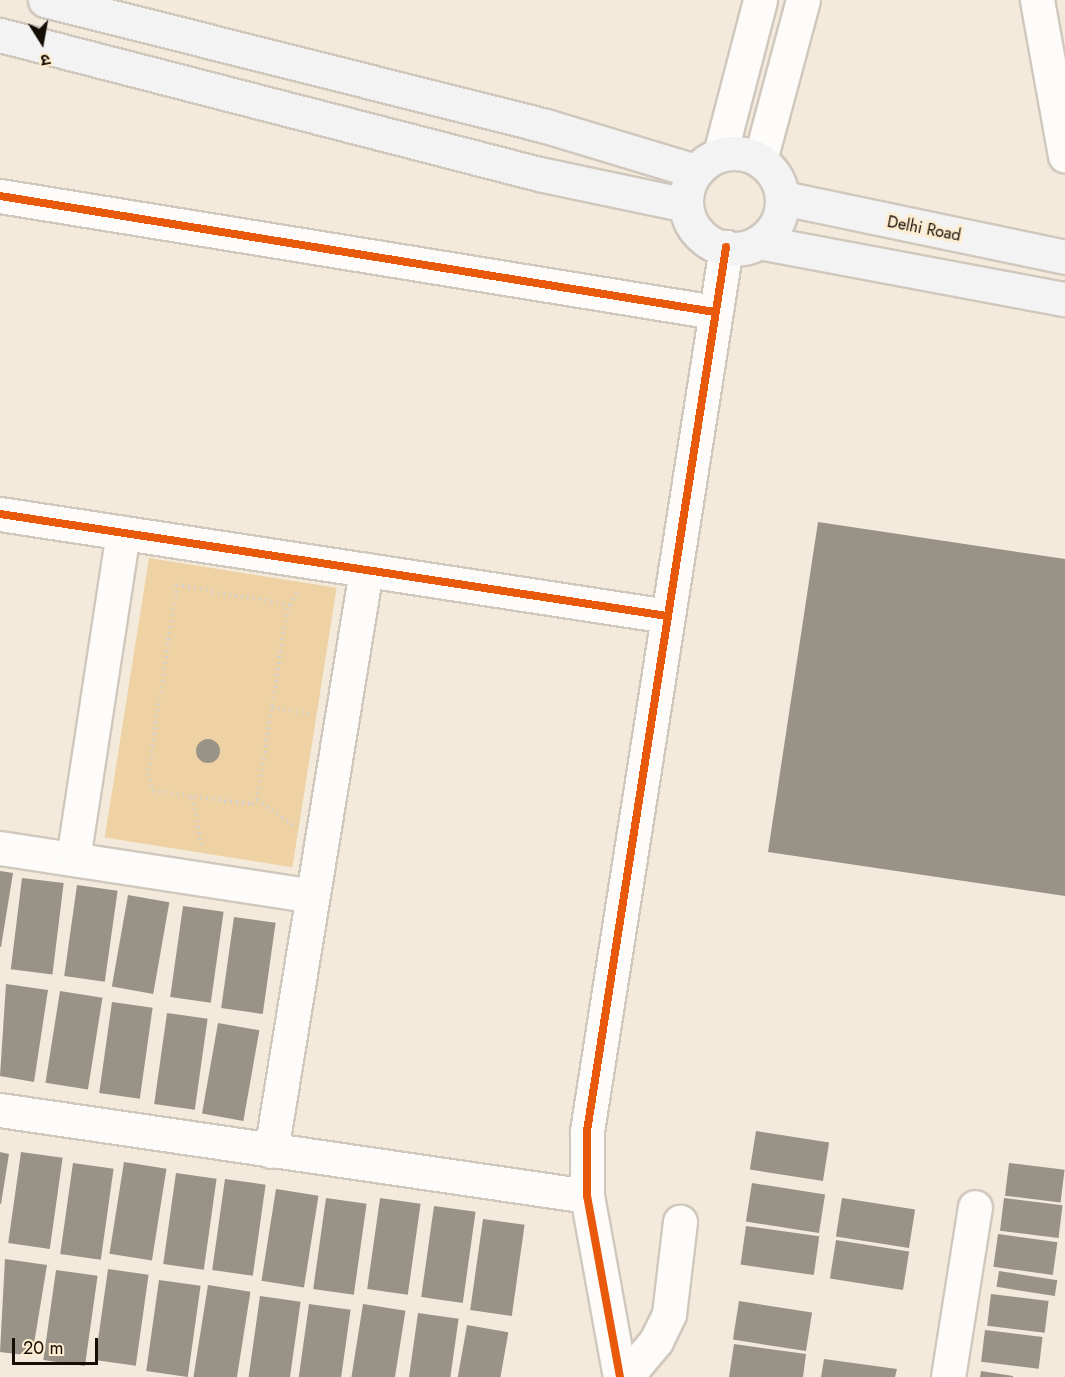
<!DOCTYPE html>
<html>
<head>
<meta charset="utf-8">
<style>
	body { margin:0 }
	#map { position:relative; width:1065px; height:1377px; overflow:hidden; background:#f4eadc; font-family:Jost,"Noto Sans Devanagari",sans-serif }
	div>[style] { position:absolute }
	.green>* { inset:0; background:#eed2a3; transform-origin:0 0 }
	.building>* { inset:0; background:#999287; transform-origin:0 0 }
	.round { border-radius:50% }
	.path>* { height:4px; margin-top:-2px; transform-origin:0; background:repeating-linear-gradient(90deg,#d4d0cd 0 1.5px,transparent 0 6px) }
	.roads { filter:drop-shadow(2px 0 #d0c8bd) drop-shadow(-2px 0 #d0c8bd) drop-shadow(0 2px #d0c8bd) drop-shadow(0 -2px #d0c8bd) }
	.minor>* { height:33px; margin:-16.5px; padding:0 16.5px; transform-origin:16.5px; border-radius:16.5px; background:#fdfcfa }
	.major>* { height:33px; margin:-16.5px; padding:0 16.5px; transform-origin:16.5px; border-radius:16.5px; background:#f3f3f4 }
	.major>.ring { margin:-16.5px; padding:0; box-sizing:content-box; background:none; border:33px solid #f3f3f4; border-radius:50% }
	.cycleway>* { height:8px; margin:-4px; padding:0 4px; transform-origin:4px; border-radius:4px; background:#e8590c }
	span { translate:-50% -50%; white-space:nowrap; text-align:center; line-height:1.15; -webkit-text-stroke:6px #feedd1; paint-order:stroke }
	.street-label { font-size:16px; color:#140e05 }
	.north { position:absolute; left:12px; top:12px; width:60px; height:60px; -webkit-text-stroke:4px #feedd1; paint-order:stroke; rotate:169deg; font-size:16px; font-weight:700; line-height:24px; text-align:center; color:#140e05 }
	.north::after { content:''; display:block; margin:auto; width:21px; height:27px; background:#140e05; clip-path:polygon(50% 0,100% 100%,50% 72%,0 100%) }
	.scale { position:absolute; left:12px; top:1338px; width:86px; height:27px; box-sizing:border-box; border:3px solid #140e05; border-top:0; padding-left:8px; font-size:18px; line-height:21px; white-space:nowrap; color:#140e05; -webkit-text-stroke:4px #feedd1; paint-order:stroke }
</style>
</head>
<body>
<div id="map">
	<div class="green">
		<div style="left:149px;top:558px;width:190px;height:283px;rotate:9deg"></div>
	</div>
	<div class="building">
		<div style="clip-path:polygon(818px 522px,1065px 559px,1065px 896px,768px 852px)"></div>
		<div class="round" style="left:196px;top:739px;width:24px;height:24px"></div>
		<div style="clip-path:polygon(0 871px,13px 873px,1px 947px,0 947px)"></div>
		<div style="left:22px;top:878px;width:42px;height:92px;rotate:7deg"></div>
		<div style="left:77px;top:885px;width:41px;height:92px;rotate:8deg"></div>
		<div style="left:128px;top:895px;width:42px;height:93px;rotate:10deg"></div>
		<div style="left:183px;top:906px;width:41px;height:92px;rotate:8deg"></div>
		<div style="left:234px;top:917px;width:42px;height:92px;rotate:8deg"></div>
		<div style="clip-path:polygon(6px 984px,48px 990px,34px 1082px,0 1076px)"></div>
		<div style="left:60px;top:991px;width:43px;height:93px;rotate:9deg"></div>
		<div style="left:112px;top:1002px;width:41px;height:92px;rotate:8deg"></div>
		<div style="left:167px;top:1013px;width:41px;height:92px;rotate:8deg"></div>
		<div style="left:218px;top:1023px;width:42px;height:92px;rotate:10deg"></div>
		<div style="left:756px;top:1131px;width:74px;height:39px;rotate:9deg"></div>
		<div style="clip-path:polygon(0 1152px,9px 1154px,1px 1204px,0 1204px)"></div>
		<div style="left:21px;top:1152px;width:42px;height:92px;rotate:8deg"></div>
		<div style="left:124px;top:1162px;width:43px;height:93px;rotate:9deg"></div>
		<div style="left:73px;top:1163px;width:41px;height:92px;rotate:8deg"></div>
		<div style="left:1009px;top:1163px;width:56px;height:33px;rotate:7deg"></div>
		<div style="left:176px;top:1173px;width:41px;height:92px;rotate:8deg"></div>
		<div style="left:225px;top:1179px;width:41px;height:92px;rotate:8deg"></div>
		<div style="left:752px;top:1183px;width:74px;height:39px;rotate:9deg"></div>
		<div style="left:276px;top:1189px;width:43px;height:93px;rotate:9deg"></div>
		<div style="left:326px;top:1198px;width:41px;height:92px;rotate:8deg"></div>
		<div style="left:380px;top:1198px;width:41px;height:92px;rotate:8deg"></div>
		<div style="left:842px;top:1198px;width:74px;height:39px;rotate:9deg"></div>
		<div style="left:1004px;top:1198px;width:59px;height:33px;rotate:7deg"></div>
		<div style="left:434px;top:1206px;width:42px;height:92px;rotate:8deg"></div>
		<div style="left:483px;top:1219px;width:42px;height:92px;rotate:8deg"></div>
		<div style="left:746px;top:1226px;width:74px;height:39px;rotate:8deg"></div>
		<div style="left:998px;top:1234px;width:60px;height:33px;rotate:8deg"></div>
		<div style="left:836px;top:1240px;width:74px;height:39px;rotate:9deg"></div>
		<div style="clip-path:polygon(5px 1259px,47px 1265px,32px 1356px,0 1352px)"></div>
		<div style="left:108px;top:1269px;width:41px;height:92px;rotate:8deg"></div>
		<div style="left:56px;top:1270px;width:42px;height:91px;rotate:8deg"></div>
		<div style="left:999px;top:1271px;width:59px;height:16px;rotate:9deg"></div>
		<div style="left:159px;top:1280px;width:42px;height:92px;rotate:8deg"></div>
		<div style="left:208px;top:1285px;width:43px;height:93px;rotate:9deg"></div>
		<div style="left:991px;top:1294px;width:58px;height:32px;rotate:7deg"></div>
		<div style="left:260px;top:1296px;width:41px;height:82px;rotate:8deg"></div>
		<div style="left:739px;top:1301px;width:74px;height:39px;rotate:9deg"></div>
		<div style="left:309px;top:1304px;width:42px;height:74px;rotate:8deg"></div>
		<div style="left:363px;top:1304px;width:43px;height:74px;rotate:9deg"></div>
		<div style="left:418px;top:1313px;width:41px;height:65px;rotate:8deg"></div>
		<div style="left:467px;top:1325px;width:42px;height:53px;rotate:10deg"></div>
		<div style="left:985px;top:1330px;width:58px;height:32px;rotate:7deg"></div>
		<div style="clip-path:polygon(734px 1344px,806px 1354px,803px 1377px,729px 1377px)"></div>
		<div style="clip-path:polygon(824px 1359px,897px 1369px,895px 1377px,821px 1377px)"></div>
		<div style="clip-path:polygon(981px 1371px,1013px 1376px,1013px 1377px,980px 1377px)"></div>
	</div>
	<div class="path">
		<div style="left:290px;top:605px;width:115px;rotate:-170deg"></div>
		<div style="left:177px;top:585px;width:191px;rotate:98.7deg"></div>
		<div style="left:148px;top:774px;width:18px;rotate:74deg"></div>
		<div style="left:153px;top:791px;width:100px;rotate:7.5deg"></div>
		<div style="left:252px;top:804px;width:6px;rotate:-39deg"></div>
		<div style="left:257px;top:800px;width:192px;rotate:-81deg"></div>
		<div style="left:287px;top:610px;width:6px;rotate:-59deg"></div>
		<div style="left:290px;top:605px;width:16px;rotate:-60deg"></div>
		<div style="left:272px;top:708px;width:39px;rotate:9deg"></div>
		<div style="left:192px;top:797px;width:53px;rotate:79.1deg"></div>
		<div style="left:257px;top:800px;width:44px;rotate:34.8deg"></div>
	</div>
	<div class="roads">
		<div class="minor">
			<div style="left:1037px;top:0;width:158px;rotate:79.8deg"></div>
			<div style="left:720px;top:154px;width:159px;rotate:-75.4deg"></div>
			<div style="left:760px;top:160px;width:166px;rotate:-75deg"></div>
			<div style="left:0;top:196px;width:724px;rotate:9.22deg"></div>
			<div style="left:0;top:514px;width:675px;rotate:8.69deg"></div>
			<div style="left:0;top:848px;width:316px;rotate:8.7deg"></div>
			<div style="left:73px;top:859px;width:330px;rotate:-81.3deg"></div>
			<div style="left:0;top:1110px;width:593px;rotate:8.33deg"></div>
			<div style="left:271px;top:1151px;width:589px;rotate:-80.71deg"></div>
			<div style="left:620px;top:1377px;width:184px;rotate:-100.3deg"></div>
			<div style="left:587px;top:1196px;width:65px;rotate:-90deg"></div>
			<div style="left:587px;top:1131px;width:895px;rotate:-81.06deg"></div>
			<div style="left:626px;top:1377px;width:47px;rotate:-50.2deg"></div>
			<div style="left:656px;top:1341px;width:30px;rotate:-64deg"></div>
			<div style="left:669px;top:1314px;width:93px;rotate:-83.2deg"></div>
			<div style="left:948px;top:1377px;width:172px;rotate:-81deg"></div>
		</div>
		<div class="major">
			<div style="left:45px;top:0;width:517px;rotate:14.12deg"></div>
			<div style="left:546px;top:126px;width:156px;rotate:16.8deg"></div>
			<div style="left:0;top:35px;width:557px;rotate:14.46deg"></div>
			<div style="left:539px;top:174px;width:150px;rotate:11.9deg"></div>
			<div class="ring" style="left:686px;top:153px;width:63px;height:63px"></div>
			<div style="left:783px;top:198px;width:288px;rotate:11.8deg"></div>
			<div style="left:759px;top:242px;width:311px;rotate:10.6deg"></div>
		</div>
	</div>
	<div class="cycleway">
		<div style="left:0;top:196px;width:724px;rotate:9.22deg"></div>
		<div style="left:0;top:514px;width:675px;rotate:8.69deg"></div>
		<div style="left:620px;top:1377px;width:184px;rotate:-100.3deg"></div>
		<div style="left:587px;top:1196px;width:65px;rotate:-90deg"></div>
		<div style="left:587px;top:1131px;width:895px;rotate:-81.06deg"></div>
	</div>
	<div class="street-label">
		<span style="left:924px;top:229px;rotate:11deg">Delhi Road</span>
	</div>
	<div class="north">उ</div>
	<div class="scale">20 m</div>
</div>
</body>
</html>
